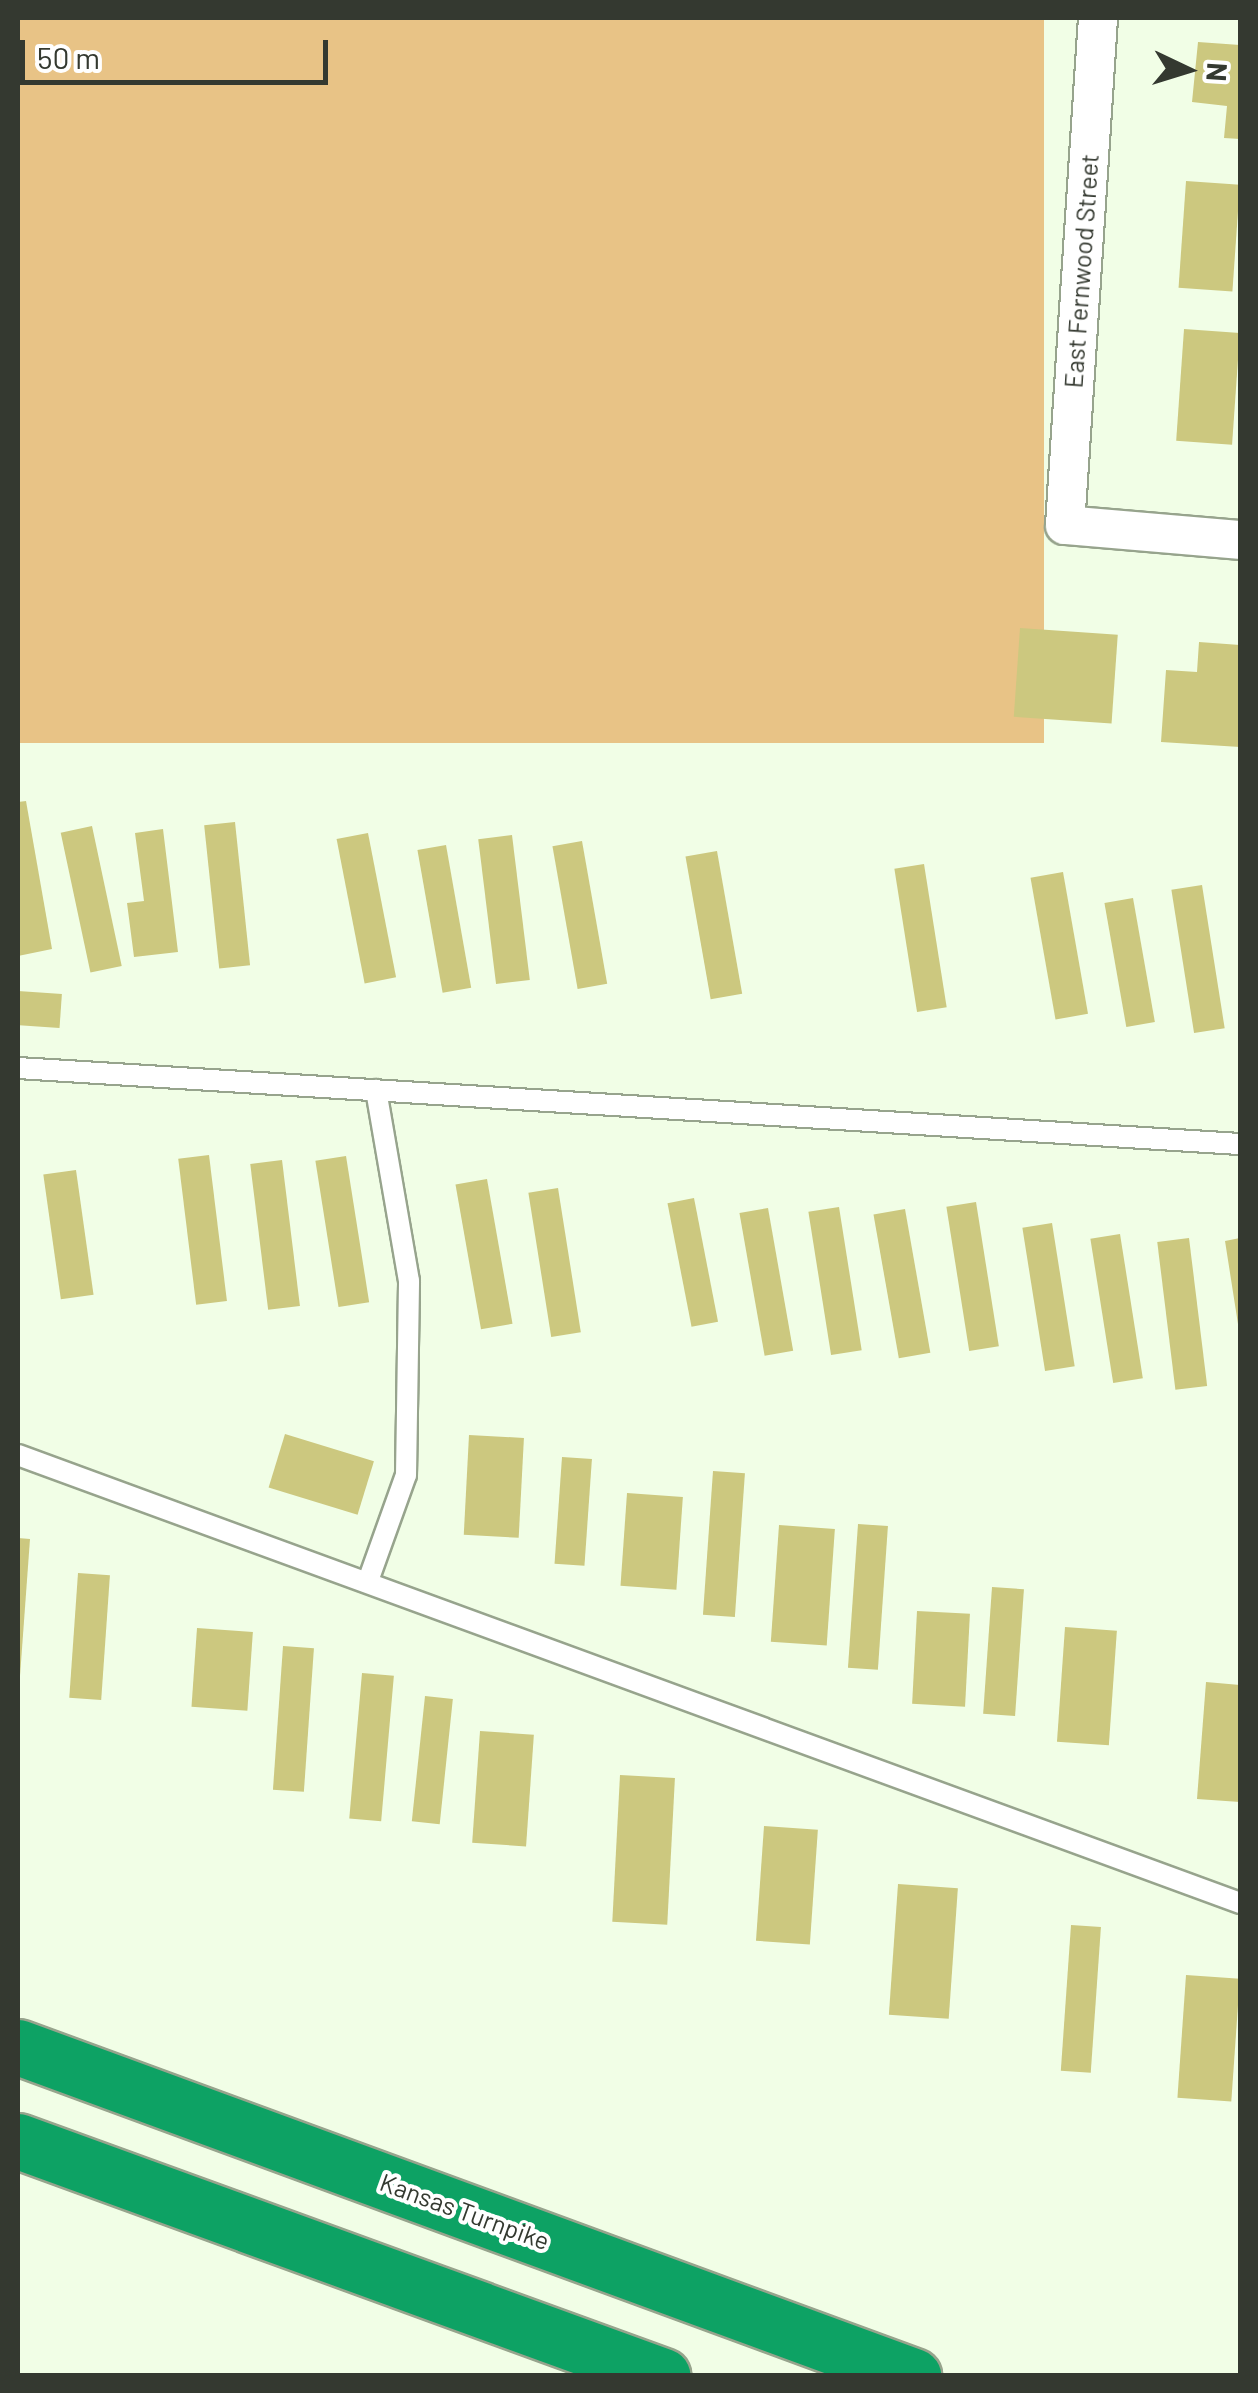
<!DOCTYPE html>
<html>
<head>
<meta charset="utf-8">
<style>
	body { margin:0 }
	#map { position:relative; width:1258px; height:2393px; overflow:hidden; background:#f1fee6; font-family:Barlow,sans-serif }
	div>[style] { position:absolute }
	.green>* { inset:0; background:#e8c386; transform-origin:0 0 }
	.building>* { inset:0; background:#ccc87f; transform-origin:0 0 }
	.roads { filter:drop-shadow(2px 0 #97a48d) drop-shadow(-2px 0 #97a48d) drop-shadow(0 2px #97a48d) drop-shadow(0 -2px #97a48d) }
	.lane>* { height:20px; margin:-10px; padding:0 10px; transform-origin:10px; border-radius:10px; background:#fff }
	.street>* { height:38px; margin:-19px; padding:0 19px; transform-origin:19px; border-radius:19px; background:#fff }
	.highway>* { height:55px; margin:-27.5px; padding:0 27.5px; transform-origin:27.5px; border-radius:27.5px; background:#0da264 }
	span { translate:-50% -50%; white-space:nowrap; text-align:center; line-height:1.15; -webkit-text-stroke:8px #fff; paint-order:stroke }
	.street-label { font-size:25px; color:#343930 }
	.frame { position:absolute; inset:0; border:20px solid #343930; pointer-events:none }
	.north { position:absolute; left:1138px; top:20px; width:100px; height:100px; -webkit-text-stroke:8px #fff; paint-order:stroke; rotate:94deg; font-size:28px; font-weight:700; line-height:40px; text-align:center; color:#343930 }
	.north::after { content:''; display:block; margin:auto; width:35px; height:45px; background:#343930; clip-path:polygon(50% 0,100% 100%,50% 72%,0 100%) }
	.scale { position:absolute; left:20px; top:40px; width:308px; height:45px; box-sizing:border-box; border:5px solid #343930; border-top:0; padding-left:12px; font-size:30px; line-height:35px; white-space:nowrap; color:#343930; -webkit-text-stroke:8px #fff; paint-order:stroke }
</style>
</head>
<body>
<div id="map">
	<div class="green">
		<div style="left:18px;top:18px;width:1026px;height:725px"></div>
	</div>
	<div class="building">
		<div style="clip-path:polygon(1198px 42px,1240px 45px,1240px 139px,1224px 138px,1227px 106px,1192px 102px)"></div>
		<div style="left:1186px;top:181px;width:54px;height:107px;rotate:4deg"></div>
		<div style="left:1184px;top:329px;width:56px;height:112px;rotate:4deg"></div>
		<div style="left:1020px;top:628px;width:98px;height:89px;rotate:4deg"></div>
		<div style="clip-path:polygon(1199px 642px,1240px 645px,1240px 747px,1161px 742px,1166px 670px,1197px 672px)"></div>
		<div style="clip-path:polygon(26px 801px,52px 949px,18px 956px,18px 802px)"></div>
		<div style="left:235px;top:822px;width:144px;height:31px;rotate:84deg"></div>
		<div style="left:92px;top:826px;width:143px;height:32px;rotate:78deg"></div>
		<div style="clip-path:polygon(163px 829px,178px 952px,134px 957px,127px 903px,144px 901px,135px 833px)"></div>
		<div style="left:368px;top:833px;width:147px;height:32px;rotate:79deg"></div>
		<div style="left:512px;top:835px;width:146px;height:34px;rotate:83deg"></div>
		<div style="left:582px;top:841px;width:145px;height:30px;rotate:80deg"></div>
		<div style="left:446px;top:845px;width:145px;height:29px;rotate:80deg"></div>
		<div style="left:717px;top:851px;width:145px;height:32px;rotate:80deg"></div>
		<div style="left:924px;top:864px;width:145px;height:30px;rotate:81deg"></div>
		<div style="left:1063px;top:872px;width:144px;height:33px;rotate:80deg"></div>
		<div style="left:1202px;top:885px;width:145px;height:31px;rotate:81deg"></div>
		<div style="left:1133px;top:898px;width:126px;height:29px;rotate:80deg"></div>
		<div style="left:18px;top:991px;width:44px;height:34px;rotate:4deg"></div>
		<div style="left:209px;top:1155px;width:147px;height:31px;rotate:83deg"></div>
		<div style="left:346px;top:1156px;width:148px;height:31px;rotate:81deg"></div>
		<div style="left:282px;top:1160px;width:147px;height:32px;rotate:83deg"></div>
		<div style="left:76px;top:1170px;width:126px;height:33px;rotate:82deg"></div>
		<div style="left:487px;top:1179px;width:147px;height:32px;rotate:80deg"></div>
		<div style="left:558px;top:1188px;width:146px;height:30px;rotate:81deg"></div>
		<div style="left:694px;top:1198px;width:126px;height:27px;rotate:79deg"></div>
		<div style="left:976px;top:1202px;width:146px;height:30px;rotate:81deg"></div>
		<div style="left:839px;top:1207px;width:145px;height:31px;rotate:81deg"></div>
		<div style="left:768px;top:1208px;width:145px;height:29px;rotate:80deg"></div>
		<div style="left:905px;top:1209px;width:146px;height:32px;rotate:80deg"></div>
		<div style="left:1052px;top:1223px;width:145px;height:30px;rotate:81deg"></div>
		<div style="left:1120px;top:1234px;width:146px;height:30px;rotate:81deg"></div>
		<div style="left:1189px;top:1238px;width:149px;height:32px;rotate:83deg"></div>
		<div style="clip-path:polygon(1240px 1238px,1240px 1323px,1238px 1324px,1225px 1241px)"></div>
		<div style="left:285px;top:1434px;width:93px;height:56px;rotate:17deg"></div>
		<div style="left:469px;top:1435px;width:55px;height:100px;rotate:3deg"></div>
		<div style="left:562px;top:1457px;width:30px;height:107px;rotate:4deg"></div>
		<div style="left:713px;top:1471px;width:32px;height:144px;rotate:4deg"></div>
		<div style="left:627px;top:1493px;width:56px;height:93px;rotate:4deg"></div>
		<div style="left:858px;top:1524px;width:30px;height:144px;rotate:4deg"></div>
		<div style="left:779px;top:1525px;width:56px;height:117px;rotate:4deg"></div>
		<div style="clip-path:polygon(18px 1538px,30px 1539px,20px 1676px,18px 1675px)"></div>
		<div style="left:78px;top:1573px;width:32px;height:125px;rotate:4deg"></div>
		<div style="left:992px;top:1587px;width:32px;height:127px;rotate:4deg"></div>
		<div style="left:917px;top:1611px;width:53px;height:93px;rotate:3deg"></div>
		<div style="left:1065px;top:1627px;width:52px;height:115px;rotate:4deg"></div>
		<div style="left:197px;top:1628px;width:56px;height:79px;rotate:4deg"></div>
		<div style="left:283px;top:1646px;width:31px;height:144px;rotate:4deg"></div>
		<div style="left:362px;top:1673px;width:32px;height:146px;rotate:5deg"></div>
		<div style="clip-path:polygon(1206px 1682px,1240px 1685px,1240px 1802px,1197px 1799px)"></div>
		<div style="left:425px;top:1696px;width:28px;height:126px;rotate:6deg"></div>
		<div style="left:480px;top:1731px;width:54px;height:112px;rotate:4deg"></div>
		<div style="left:620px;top:1775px;width:55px;height:147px;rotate:3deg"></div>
		<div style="left:764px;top:1826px;width:54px;height:115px;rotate:4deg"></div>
		<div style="left:898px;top:1884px;width:60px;height:131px;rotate:4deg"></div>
		<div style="left:1071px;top:1925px;width:30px;height:146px;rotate:4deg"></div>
		<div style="left:1186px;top:1975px;width:54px;height:123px;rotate:4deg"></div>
	</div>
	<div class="roads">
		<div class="lane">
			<div style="left:18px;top:1068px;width:1224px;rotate:3.56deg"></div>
			<div style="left:18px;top:1455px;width:1302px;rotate:20.13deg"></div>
			<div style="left:368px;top:1581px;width:113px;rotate:-70.3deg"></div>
			<div style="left:406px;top:1475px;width:194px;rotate:-89.1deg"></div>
			<div style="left:409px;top:1281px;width:194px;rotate:-99.8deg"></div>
		</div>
		<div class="street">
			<div style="left:1098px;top:18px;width:508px;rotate:93.72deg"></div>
			<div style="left:1065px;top:525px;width:176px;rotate:4.9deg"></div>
		</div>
		<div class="highway">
			<div style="left:18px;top:2047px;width:954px;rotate:20.18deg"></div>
			<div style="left:18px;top:2141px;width:686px;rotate:20.02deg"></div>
		</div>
	</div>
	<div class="street-label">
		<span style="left:1081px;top:271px;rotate:-86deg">East Fernwood Street</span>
		<span style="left:465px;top:2211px;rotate:20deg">Kansas Turnpike</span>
	</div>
	<div class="frame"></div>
	<div class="north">N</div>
	<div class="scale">50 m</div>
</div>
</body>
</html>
